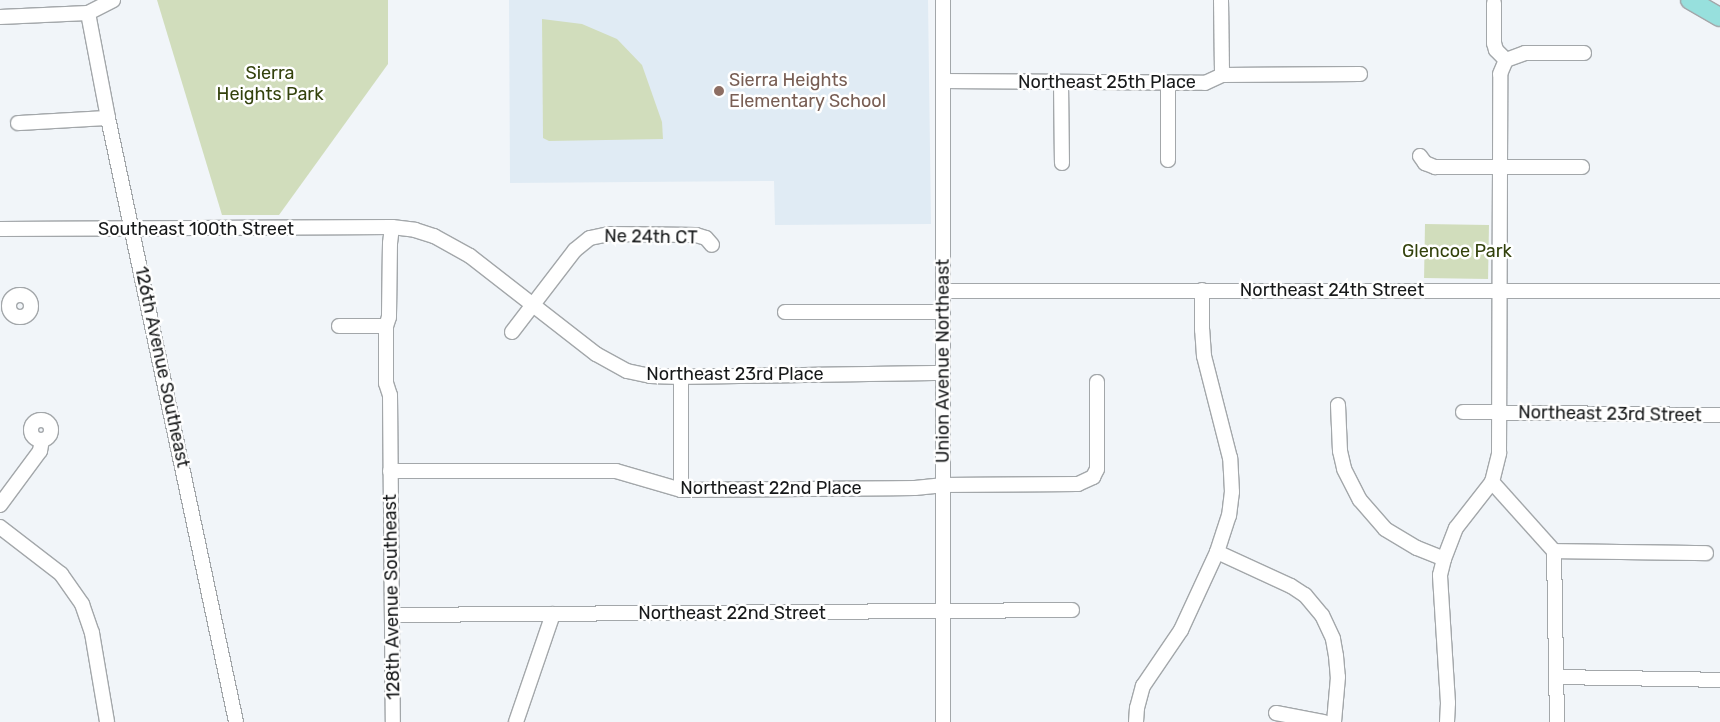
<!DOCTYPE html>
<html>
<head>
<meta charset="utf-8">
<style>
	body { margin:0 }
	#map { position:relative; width:1720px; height:722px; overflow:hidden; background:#f1f5f9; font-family:Rubik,sans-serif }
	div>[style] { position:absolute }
	.built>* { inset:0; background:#e0ebf4 }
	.green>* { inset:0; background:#d1ddbc; transform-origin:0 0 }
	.roads { filter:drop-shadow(1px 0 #a3a7aa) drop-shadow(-1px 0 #a3a7aa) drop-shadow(0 1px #a3a7aa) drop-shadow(0 -1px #a3a7aa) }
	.minor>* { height:14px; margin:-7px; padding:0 7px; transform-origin:7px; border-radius:7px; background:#fff }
	.minor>.ring { margin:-7px; padding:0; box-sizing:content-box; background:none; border:14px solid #fff; border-radius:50% }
	.major>* { height:18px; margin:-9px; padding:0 9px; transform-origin:9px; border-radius:9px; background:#97e0dd }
	.dots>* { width:14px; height:14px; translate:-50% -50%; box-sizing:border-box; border:2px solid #fff; border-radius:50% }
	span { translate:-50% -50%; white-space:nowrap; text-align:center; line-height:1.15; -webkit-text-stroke:5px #fff; paint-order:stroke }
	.park-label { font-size:18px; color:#33420c }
	.education-label { font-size:18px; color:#785e54 }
	.left { translate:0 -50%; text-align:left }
	.street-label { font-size:18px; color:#17191a }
</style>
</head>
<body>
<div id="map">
	<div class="built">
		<div style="clip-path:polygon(509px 0,928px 0,931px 224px,775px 225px,774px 181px,510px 183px)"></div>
	</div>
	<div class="green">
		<div style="clip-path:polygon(157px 0,388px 0,388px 64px,279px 215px,222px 215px)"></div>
		<div style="clip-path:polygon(542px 19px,582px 24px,617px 39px,642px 65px,662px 122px,663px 139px,549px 141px,543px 138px)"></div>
		<div style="left:1425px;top:224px;width:64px;height:54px;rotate:1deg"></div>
	</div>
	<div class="roads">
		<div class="minor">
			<div style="left:943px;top:0;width:722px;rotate:90deg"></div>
			<div style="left:1221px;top:0;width:75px;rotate:89.2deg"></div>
			<div style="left:88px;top:13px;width:107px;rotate:79.2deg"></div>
			<div style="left:108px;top:118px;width:617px;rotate:78.03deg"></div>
			<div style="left:0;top:17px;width:88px;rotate:-2.6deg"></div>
			<div style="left:88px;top:13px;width:28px;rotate:-27deg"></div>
			<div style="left:1506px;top:60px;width:20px;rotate:-20deg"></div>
			<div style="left:1525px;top:53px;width:59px"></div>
			<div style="left:943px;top:81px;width:262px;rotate:0.4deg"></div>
			<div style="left:1205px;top:83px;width:19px;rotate:-25deg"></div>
			<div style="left:1222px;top:75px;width:138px;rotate:-0.4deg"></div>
			<div style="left:1061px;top:83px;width:80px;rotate:89.3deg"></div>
			<div style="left:1168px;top:83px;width:77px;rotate:90deg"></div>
			<div style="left:18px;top:123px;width:90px;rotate:-3.2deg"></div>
			<div style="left:1420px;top:156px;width:9px;rotate:54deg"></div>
			<div style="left:1425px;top:163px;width:11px;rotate:22deg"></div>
			<div style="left:1435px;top:167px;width:147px"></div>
			<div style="left:392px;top:227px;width:16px;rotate:97deg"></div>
			<div style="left:390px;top:243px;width:74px;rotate:90.8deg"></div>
			<div style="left:389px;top:317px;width:9px;rotate:108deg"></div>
			<div style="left:386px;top:326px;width:57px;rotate:90deg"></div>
			<div style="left:386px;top:383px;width:13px;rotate:72deg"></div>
			<div style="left:390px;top:395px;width:327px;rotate:89.5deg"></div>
			<div style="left:0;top:229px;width:392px;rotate:-0.3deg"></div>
			<div style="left:392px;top:227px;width:23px;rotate:7deg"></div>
			<div style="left:415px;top:230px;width:20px;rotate:18deg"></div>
			<div style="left:434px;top:236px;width:41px;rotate:29.1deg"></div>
			<div style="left:470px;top:256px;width:160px;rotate:37.9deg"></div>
			<div style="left:596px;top:354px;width:35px;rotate:29deg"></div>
			<div style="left:627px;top:371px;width:24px;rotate:12deg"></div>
			<div style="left:650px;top:376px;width:31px;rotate:2deg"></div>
			<div style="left:681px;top:377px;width:262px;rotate:-0.9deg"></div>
			<div style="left:943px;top:291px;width:777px"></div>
			<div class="ring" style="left:9px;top:295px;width:8px;height:8px"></div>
			<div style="left:785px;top:312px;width:158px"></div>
			<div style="left:339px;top:326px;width:47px"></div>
			<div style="left:512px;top:332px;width:103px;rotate:-52.5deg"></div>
			<div style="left:575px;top:250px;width:19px;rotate:-39deg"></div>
			<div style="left:590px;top:238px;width:19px;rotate:-12deg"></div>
			<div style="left:609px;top:234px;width:87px;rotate:0.7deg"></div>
			<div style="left:696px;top:235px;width:10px;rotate:17deg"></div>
			<div style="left:706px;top:238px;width:9px;rotate:49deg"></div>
			<div style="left:1338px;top:405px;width:46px;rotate:87.5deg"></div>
			<div style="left:1340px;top:451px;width:18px;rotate:77deg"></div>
			<div style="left:1344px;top:469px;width:35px;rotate:63deg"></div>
			<div style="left:1360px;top:500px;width:38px;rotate:49deg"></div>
			<div style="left:1385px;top:529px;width:37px;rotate:31deg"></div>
			<div style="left:1417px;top:548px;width:29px;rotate:22deg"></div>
			<div style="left:1463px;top:412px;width:257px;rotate:0.7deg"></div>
			<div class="ring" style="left:31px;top:420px;width:6px;height:6px"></div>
			<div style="left:390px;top:471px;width:226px"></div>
			<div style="left:616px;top:471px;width:68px;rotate:16.3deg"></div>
			<div style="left:681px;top:490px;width:234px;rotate:-0.5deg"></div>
			<div style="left:915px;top:488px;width:27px;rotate:-6deg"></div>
			<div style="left:942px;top:485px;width:136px;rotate:-0.4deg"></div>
			<div style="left:1078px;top:484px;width:17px;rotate:-25deg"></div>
			<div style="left:1093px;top:477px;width:9px;rotate:-63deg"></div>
			<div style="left:1097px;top:469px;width:87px;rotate:-90deg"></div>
			<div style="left:1492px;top:482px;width:93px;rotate:48.1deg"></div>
			<div style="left:681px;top:490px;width:113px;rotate:-90deg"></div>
			<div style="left:0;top:505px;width:67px;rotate:-53.5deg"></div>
			<div style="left:40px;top:451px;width:11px;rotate:-80deg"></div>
			<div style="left:0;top:527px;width:77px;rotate:37.6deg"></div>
			<div style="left:61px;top:574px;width:37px;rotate:55deg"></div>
			<div style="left:82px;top:604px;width:31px;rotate:71deg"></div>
			<div style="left:92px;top:633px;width:90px;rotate:80.4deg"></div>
			<div style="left:1554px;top:551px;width:171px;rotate:89deg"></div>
			<div style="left:1554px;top:551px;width:152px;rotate:0.8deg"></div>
			<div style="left:1217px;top:552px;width:81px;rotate:24.7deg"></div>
			<div style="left:1291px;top:586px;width:17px;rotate:33deg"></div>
			<div style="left:1305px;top:595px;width:26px;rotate:50deg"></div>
			<div style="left:1322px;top:615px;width:26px;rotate:65deg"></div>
			<div style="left:1333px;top:639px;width:17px;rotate:80deg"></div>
			<div style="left:1336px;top:656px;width:21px;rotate:85deg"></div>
			<div style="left:1338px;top:677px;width:45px;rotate:95.1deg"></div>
			<div style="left:392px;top:615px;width:680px;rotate:-0.42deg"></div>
			<div style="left:1556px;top:677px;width:164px;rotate:1deg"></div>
			<div style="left:1276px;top:713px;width:49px;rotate:10.6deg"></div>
			<div style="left:516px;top:722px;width:114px;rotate:-71.1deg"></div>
			<div style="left:1136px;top:722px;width:14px;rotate:-86deg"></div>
			<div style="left:1137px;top:708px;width:23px;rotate:-75deg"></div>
			<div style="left:1143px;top:686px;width:68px;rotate:-55.8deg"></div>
			<div style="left:1181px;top:630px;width:86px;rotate:-65.2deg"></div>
			<div style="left:1217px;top:552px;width:38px;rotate:-72deg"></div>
			<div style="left:1229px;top:516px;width:24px;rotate:-83deg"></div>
			<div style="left:1232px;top:492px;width:34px;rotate:-93deg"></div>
			<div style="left:1230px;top:458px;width:105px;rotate:-104.3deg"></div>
			<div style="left:1204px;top:356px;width:26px;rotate:-94deg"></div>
			<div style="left:1202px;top:330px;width:40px;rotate:-90deg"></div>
			<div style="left:1447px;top:722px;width:19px;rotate:-87deg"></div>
			<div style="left:1448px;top:703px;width:128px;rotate:-93.6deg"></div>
			<div style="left:1440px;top:575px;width:16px;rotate:-76deg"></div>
			<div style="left:1444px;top:559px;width:33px;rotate:-69deg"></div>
			<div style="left:1456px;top:528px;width:58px;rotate:-52deg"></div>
			<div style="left:1492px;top:482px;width:30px;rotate:-76deg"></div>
			<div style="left:1499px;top:453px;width:379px;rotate:-89.8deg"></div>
			<div style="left:1500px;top:74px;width:15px;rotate:-67deg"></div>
			<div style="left:1506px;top:60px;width:14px;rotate:-135deg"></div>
			<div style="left:1496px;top:50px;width:7px;rotate:-106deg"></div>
			<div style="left:1494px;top:43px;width:40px;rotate:-90deg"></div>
		</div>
		<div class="major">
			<div style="left:1690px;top:0;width:34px;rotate:30deg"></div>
		</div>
	</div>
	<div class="dots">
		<div style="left:719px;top:91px;background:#8d6e63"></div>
	</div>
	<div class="park-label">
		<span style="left:270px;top:84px">Sierra<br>Heights Park</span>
		<span style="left:1457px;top:251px">Glencoe Park</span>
	</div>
	<div class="education-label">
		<span class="left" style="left:729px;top:91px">Sierra Heights<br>Elementary School</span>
	</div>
	<div class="street-label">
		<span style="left:1107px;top:82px">Northeast 25th Place</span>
		<span style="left:196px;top:229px">Southeast 100th Street</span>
		<span style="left:651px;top:237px;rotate:1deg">Ne 24th CT</span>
		<span style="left:1332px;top:290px">Northeast 24th Street</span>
		<span style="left:943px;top:361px;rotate:-90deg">Union Avenue Northeast</span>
		<span style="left:162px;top:367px;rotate:78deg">126th Avenue Southeast</span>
		<span style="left:735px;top:374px">Northeast 23rd Place</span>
		<span style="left:1610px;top:414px;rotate:1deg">Northeast 23rd Street</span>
		<span style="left:771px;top:488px">Northeast 22nd Place</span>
		<span style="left:392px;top:597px;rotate:-91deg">128th Avenue Southeast</span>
		<span style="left:732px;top:613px">Northeast 22nd Street</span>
	</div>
</div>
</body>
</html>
